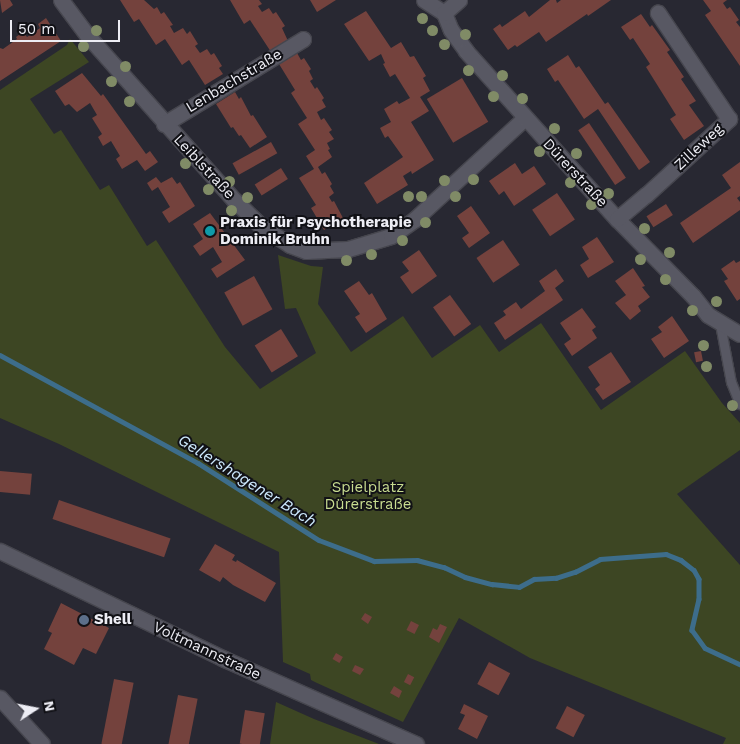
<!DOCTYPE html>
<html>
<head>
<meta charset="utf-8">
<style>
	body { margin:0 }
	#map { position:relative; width:740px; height:744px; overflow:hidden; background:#282832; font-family:"Work Sans",sans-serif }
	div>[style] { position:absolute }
	.green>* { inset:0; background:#3d4623 }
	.stream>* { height:4.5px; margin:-2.25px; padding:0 2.25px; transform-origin:2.25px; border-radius:2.25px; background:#3d6d8b }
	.building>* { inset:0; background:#74423d; transform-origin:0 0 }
	.roads { filter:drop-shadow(1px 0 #46464e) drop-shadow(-1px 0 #46464e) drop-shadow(0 1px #46464e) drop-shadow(0 -1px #46464e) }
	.service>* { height:9px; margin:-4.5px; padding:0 4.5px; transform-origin:4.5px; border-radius:4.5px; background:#585863 }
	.minor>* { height:15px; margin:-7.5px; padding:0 7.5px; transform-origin:7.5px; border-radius:7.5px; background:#585863 }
	.tertiary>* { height:15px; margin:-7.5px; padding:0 7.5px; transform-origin:7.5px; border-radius:7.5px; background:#585863 }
	.trees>* { width:11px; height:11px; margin:-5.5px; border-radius:50%; background:#808b66 }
	.dots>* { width:14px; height:14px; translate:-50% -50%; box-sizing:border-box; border:2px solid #111116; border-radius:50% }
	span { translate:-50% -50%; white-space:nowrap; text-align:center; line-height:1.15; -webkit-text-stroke:4px #111116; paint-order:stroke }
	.street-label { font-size:15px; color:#ededf4 }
	.poi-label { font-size:15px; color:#ededf4; font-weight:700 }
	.left { translate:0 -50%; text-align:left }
	.park-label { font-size:15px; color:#c8dc90 }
	.water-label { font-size:16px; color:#cce8fc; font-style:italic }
	.north { position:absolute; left:10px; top:684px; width:50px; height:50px; -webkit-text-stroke:4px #111116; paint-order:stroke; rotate:79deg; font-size:14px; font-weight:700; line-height:20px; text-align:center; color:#ededf4 }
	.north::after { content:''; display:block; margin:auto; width:18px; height:22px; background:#ededf4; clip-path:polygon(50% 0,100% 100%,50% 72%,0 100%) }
	.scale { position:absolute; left:10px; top:20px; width:110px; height:22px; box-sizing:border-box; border:2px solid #ededf4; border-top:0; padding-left:6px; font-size:15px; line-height:18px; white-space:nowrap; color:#ededf4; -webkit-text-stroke:4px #111116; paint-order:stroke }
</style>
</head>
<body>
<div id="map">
	<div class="green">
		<div style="clip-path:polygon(70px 39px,89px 62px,30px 99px,54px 134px,61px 130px,100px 190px,109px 185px,147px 246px,156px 240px,225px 347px,260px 389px,316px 353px,296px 308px,285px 309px,278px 255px,311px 266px,323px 267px,318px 304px,351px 352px,403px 316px,432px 358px,480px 325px,499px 352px,541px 323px,601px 410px,685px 351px,722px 403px,740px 423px,740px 450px,677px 494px,740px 565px,740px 744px,723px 744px,726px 738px,530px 658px,459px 618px,403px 722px,317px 683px,311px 680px,310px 674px,283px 662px,279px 552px,59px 444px,0 418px,0 90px,67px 45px)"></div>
		<div style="clip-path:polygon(276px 702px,314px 719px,379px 744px,270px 744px)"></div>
	</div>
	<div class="stream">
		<div style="left:0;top:355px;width:226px;rotate:28.6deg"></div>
		<div style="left:198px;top:463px;width:143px;rotate:32.5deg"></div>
		<div style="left:319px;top:540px;width:59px;rotate:20.9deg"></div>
		<div style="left:374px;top:561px;width:43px;rotate:-1.3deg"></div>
		<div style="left:417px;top:560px;width:28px;rotate:15deg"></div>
		<div style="left:444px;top:567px;width:23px;rotate:25deg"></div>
		<div style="left:465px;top:577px;width:28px;rotate:15deg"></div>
		<div style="left:492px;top:584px;width:27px;rotate:6deg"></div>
		<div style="left:519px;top:587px;width:17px;rotate:-28deg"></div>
		<div style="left:534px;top:579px;width:22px;rotate:-3deg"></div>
		<div style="left:556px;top:578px;width:20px;rotate:-18deg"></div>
		<div style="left:575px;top:572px;width:28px;rotate:-27deg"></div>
		<div style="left:600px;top:559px;width:66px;rotate:-4.3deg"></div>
		<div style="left:666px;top:554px;width:16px;rotate:22deg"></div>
		<div style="left:681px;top:560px;width:16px;rotate:38deg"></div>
		<div style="left:694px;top:570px;width:10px;rotate:61deg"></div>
		<div style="left:699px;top:579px;width:20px;rotate:90deg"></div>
		<div style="left:699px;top:599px;width:32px;rotate:103deg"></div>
		<div style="left:692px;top:630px;width:22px;rotate:54deg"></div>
		<div style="left:705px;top:648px;width:38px;rotate:25deg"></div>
	</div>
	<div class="building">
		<div style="clip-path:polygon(0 0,10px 0,13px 5px,2px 13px)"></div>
		<div style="clip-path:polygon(120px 0,144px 0,154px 9px,157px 7px,161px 14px,164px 12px,173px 25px,170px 26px,174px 33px,183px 28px,187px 34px,190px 31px,198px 44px,195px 46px,200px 53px,207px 49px,211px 55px,214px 53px,222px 66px,219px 68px,223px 74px,205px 85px,189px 60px,182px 65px,165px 39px,156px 45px,139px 19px,134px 22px)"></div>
		<div style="clip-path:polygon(230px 0,259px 0,262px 4px,258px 6px,262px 12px,269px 8px,273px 14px,276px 12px,285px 26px,282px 28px,288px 41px,271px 52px,250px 20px,244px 24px)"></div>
		<div style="clip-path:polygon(310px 0,336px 0,317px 12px)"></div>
		<div style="clip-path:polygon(550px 0,556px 0,557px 3px,561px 0,611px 0,588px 16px,587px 14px,546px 42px,539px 32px,517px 47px,515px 45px,508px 50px,493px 29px,500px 24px,502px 27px,525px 11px,529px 17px)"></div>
		<div style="clip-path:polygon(703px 0,727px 0,723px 3px,727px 9px,730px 7px,739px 20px,736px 22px,740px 27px,740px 66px,705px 15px,711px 11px)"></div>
		<div style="clip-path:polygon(366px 11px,391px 48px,401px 42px,410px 57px,414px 56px,426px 76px,423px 78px,430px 91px,420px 97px,429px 111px,411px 122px,434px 160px,412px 174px,411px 171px,403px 176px,408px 185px,377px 204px,364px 183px,403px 157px,388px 136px,385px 138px,380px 128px,391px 122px,384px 109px,397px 101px,399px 104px,410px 98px,395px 74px,390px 77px,383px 64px,385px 63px,381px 54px,369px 61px,344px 24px)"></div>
		<div style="clip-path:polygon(641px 14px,650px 27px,652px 25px,670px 50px,667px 52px,684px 77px,681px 79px,696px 101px,689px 105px,704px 126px,684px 140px,670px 119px,676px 115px,646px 67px,650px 64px,633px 38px,630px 40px,621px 27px)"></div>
		<div style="clip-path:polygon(46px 18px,61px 41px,0 81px,0 48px,3px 49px,17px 39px,16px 37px,23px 32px,27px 37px,40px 28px,38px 24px)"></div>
		<div style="clip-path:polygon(297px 53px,301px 60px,304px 58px,311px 69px,309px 71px,313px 79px,310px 81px,315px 89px,317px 87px,324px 98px,322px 100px,326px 107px,317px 112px,321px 120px,324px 118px,332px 130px,329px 132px,334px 139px,327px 143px,330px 149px,328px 150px,332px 157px,318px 167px,322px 174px,325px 172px,332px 184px,330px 186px,334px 193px,329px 197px,332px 202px,334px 201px,343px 218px,324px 230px,311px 208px,316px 205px,299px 178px,314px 169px,306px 156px,315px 150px,298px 124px,307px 118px,291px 93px,295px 90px,279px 64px)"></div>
		<div style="clip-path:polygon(568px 55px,576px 68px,579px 66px,605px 104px,608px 102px,650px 162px,639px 170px,598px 109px,584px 119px,558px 80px,555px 82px,547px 69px)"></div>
		<div style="clip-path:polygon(82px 73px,101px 96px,103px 94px,146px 154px,150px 151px,158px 162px,145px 171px,137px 160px,122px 169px,116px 159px,120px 156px,111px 141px,103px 146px,98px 137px,102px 134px,92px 118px,97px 115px,90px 103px,77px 112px,69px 104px,65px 106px,55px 91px)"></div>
		<div style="left:462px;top:78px;width:51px;height:41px;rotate:59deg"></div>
		<div style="clip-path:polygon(235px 92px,239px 99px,241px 97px,251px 116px,253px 115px,267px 137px,250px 148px,241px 135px,239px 136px,233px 127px,231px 128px,216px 104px)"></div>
		<div style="left:589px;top:123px;width:66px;height:13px;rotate:56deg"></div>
		<div style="left:271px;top:142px;width:13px;height:44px;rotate:61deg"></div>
		<div style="clip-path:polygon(740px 162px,740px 196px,737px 198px,740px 202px,740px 210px,693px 243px,680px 223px,731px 188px,722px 175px)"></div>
		<div style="clip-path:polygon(515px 163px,522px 174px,534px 166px,546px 184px,514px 206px,504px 191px,499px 195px,489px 181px)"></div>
		<div style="left:281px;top:168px;width:13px;height:31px;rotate:58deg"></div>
		<div style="clip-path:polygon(156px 177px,161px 183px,172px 177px,177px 184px,180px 182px,195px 206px,169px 223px,162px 212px,170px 207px,158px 187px,152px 191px,147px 183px)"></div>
		<div style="left:557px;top:193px;width:32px;height:30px;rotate:56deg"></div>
		<div style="left:666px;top:204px;width:13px;height:23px;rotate:58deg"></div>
		<div style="clip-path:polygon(471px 206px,490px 233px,469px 248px,462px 238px,469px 233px,457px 216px)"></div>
		<div style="clip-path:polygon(210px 213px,245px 260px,217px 278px,211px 269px,222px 262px,213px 247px,200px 256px,193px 246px,203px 239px,193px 224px)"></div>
		<div style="clip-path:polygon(597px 237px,614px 262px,588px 278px,580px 265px,589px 259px,582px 247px)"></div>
		<div style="left:503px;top:240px;width:30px;height:32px;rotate:56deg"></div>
		<div style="clip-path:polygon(419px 250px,437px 276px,412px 294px,400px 277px,409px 271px,402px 262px)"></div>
		<div style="clip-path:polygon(734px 260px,736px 263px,740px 261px,740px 299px,737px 301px,724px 281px,728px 279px,721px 269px)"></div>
		<div style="clip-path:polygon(633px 268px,645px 286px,642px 287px,650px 297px,638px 306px,641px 311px,630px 320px,615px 303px,626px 295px,615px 281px)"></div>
		<div style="clip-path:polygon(556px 269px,564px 281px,555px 288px,563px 300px,505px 340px,494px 323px,506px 315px,503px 311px,516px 302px,521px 309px,545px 291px,539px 281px)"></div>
		<div style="left:254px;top:276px;width:38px;height:34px;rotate:61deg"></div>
		<div style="clip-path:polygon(359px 281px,369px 295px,372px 293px,387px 319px,366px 333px,355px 317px,360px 314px,344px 291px)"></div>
		<div style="left:450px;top:295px;width:36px;height:21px;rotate:54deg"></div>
		<div style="clip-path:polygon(582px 308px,596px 327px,592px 330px,597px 338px,572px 356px,564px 344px,571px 339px,560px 323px)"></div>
		<div style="clip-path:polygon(672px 316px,689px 341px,664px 358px,651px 339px,662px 332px,658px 327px)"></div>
		<div style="left:281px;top:329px;width:32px;height:31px;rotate:58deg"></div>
		<div style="left:701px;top:351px;width:10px;height:7px;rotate:79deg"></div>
		<div style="clip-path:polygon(611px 352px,631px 382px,603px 400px,595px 389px,600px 385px,588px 367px)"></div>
		<div style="left:0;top:471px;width:32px;height:21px;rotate:5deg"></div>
		<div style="left:59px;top:500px;width:118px;height:20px;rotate:19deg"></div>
		<div style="clip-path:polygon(215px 544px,235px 555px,232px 560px,236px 562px,237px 560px,276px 583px,265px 602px,233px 585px,223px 577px,220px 582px,199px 570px)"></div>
		<div style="clip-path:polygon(61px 603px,109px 628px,96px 654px,83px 648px,74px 665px,44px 649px,52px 633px,48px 631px)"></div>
		<div style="clip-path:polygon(365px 613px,372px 617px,368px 624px,361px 619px)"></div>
		<div style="left:411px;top:621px;width:9px;height:10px;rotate:27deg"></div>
		<div style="clip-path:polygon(440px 624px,447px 627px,439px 643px,429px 637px,433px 628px,437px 630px)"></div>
		<div style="left:336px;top:653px;width:8px;height:7px;rotate:30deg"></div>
		<div style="left:489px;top:662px;width:24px;height:25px;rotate:28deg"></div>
		<div style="clip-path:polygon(355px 665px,364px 669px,360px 675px,352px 671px)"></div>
		<div style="left:408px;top:674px;width:7px;height:9px;rotate:27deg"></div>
		<div style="left:114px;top:679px;width:20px;height:66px;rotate:11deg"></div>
		<div style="clip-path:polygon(394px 686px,402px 691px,399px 698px,390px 693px)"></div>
		<div style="left:178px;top:695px;width:20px;height:50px;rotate:11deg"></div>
		<div style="clip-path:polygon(464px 704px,488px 716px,477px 739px,458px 729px,465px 715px,460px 713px)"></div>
		<div style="left:567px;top:706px;width:20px;height:25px;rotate:27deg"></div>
		<div style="left:245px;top:710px;width:20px;height:34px;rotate:9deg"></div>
	</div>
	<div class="roads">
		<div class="service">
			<div style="left:720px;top:324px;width:59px;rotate:79.3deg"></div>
			<div style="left:731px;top:382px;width:24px;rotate:68deg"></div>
		</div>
		<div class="minor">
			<div style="left:61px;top:0;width:44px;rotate:53.4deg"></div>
			<div style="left:87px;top:35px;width:221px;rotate:48.3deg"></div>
			<div style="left:234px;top:200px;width:36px;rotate:44deg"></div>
			<div style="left:260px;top:225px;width:36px;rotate:34deg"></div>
			<div style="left:290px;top:245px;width:17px;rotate:21deg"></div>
			<div style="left:306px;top:251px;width:42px;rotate:-2.7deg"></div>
			<div style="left:348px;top:249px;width:45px;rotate:-16.8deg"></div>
			<div style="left:391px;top:236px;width:29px;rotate:-35deg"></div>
			<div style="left:415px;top:219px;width:149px;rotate:-42.6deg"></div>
			<div style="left:424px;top:0;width:24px;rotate:33deg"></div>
			<div style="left:444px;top:13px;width:18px;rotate:68deg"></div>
			<div style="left:451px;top:30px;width:26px;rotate:54deg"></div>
			<div style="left:466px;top:51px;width:226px;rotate:48.1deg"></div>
			<div style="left:617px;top:219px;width:108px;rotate:45.4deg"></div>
			<div style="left:693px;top:296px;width:24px;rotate:52deg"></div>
			<div style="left:708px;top:315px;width:37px;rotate:31deg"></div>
			<div style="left:444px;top:13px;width:20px;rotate:-41deg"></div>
			<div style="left:164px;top:124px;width:163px;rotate:-31.4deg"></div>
			<div style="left:617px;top:219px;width:38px;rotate:-40deg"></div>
			<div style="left:646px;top:195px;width:113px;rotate:-42.5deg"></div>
			<div style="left:729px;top:119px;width:128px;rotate:-123.8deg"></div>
			<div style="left:0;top:698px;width:62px;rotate:47.6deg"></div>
		</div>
		<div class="tertiary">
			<div style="left:0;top:551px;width:249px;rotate:25.7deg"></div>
			<div style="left:224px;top:659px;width:210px;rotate:23.9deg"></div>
		</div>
	</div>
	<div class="trees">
		<div style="left:422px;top:18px"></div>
		<div style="left:96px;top:30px"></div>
		<div style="left:432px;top:30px"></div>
		<div style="left:465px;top:34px"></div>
		<div style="left:444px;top:44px"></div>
		<div style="left:83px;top:46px"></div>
		<div style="left:125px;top:66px"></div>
		<div style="left:468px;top:70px"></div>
		<div style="left:502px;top:75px"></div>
		<div style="left:111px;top:81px"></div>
		<div style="left:493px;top:96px"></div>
		<div style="left:522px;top:98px"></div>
		<div style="left:129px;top:101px"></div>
		<div style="left:554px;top:128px"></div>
		<div style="left:539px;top:151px"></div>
		<div style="left:576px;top:153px"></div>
		<div style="left:185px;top:163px"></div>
		<div style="left:473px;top:179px"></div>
		<div style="left:444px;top:180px"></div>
		<div style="left:229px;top:181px"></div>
		<div style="left:570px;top:182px"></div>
		<div style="left:208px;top:189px"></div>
		<div style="left:608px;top:193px"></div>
		<div style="left:408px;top:196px"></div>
		<div style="left:421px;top:196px"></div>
		<div style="left:455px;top:196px"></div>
		<div style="left:247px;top:197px"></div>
		<div style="left:591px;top:204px"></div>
		<div style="left:231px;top:210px"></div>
		<div style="left:425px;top:222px"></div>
		<div style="left:644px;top:228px"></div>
		<div style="left:260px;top:239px"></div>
		<div style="left:402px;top:240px"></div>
		<div style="left:669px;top:252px"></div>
		<div style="left:371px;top:254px"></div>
		<div style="left:640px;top:259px"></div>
		<div style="left:346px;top:260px"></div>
		<div style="left:665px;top:279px"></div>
		<div style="left:716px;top:301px"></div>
		<div style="left:692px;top:310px"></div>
		<div style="left:703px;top:345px"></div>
		<div style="left:706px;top:366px"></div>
		<div style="left:732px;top:405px"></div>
	</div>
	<div class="dots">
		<div style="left:210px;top:231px;background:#0f9aa8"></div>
		<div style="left:84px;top:620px;background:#5c6f8a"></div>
	</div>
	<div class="street-label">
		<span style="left:234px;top:81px;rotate:-31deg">Lenbachstraße</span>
		<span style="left:699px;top:147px;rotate:-43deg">Zilleweg</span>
		<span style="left:204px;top:167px;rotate:47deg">Leiblstraße</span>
		<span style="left:575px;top:173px;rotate:47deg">Dürerstraße</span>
		<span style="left:207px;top:651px;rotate:25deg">Voltmannstraße</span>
	</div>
	<div class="poi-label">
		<span class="left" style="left:220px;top:231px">Praxis für Psychotherapie<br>Dominik Bruhn</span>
		<span class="left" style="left:94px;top:620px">Shell</span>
	</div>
	<div class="park-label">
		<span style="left:368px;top:496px">Spielplatz<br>Dürerstraße</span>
	</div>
	<div class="water-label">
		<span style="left:247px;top:481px;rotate:32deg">Gellershagener Bach</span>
	</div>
	<div class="north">N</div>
	<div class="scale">50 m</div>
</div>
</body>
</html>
